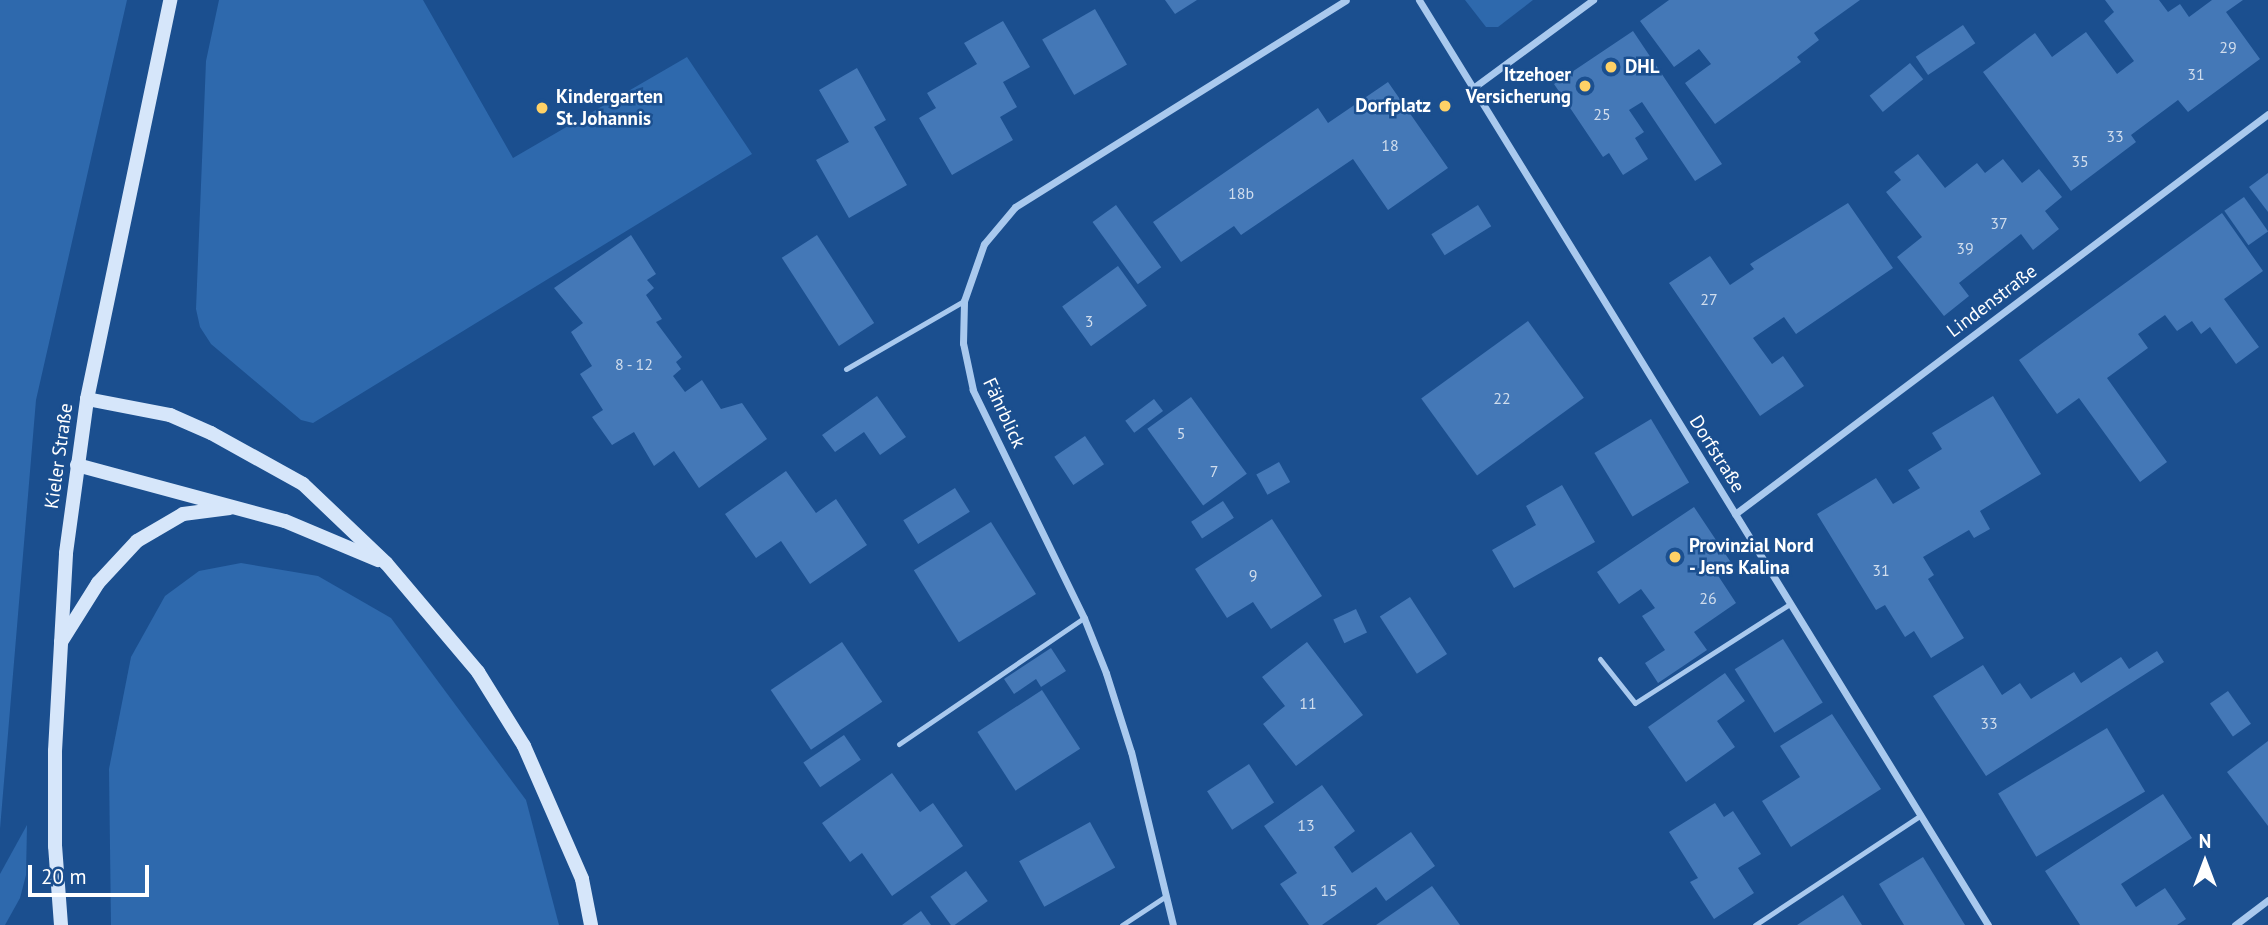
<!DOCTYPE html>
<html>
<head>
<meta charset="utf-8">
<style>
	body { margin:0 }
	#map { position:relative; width:2268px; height:925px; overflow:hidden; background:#1b4f8f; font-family:"PT Sans",sans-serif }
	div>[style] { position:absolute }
	.green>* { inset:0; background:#2e69ad }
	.building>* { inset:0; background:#4478b7; transform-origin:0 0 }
	.service>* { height:5px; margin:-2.5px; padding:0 2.5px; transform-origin:2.5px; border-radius:2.5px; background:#a9c9ee }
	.minor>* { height:7px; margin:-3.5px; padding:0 3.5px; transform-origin:3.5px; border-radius:3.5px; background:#a9c9ee }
	.secondary>* { height:14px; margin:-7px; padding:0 7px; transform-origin:7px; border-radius:7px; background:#d6e6fa }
	.dots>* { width:19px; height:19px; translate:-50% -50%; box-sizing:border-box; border:4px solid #1b4f8f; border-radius:50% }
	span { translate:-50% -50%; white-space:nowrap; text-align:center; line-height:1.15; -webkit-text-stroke:5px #1b4f8f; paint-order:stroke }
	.number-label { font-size:16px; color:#d0dded }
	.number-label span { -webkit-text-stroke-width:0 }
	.poi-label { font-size:19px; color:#fff; font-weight:700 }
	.left { translate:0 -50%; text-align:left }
	.right { translate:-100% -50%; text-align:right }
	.street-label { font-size:19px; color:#fff }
	.north { position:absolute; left:2170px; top:827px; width:70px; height:70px; -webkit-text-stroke:5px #1b4f8f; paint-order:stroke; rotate:0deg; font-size:19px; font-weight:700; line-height:28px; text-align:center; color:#fff }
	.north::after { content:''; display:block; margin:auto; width:24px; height:32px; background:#fff; clip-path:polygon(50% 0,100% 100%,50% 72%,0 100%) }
	.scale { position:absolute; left:28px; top:865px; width:121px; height:32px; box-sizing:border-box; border:4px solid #fff; border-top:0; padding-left:9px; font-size:21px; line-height:24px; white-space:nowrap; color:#fff; -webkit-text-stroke:5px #1b4f8f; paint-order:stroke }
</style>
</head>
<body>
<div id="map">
	<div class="green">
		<div style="clip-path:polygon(0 0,127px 0,36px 400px,0 829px)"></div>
		<div style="clip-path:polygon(219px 0,423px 0,513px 158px,687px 57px,752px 154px,313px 423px,301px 420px,211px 344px,200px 327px,196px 309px,206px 61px)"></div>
		<div style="clip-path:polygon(1465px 0,1533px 0,1498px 27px,1486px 27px)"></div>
		<div style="clip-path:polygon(241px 563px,318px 576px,391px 618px,526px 800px,559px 925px,111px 925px,109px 769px,131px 657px,165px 596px,199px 571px)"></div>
		<div style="clip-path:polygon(27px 825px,26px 875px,20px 898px,5px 925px,0 925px,0 874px)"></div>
	</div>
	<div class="building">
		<div style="clip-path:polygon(1165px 0,1197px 0,1175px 14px)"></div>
		<div style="clip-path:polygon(1669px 0,1860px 0,1814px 33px,1819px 40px,1797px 57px,1801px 62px,1715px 124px,1685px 83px,1711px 64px,1699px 49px,1674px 67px,1640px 21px)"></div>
		<div style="clip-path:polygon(2105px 0,2159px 0,2168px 12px,2180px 4px,2189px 17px,2212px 0,2243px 0,2226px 12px,2260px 59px,2188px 112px,2178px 100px,2131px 135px,2136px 142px,2071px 191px,1983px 72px,2035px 33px,2052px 57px,2086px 32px,2117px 74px,2134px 61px,2104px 21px,2114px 12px)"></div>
		<div style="left:1095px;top:9px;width:64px;height:61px;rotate:60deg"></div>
		<div style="clip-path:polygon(1003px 21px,1030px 67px,1003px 82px,1017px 107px,1000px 117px,1013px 140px,952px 175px,919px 118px,936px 108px,927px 93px,977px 64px,964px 43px)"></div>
		<div style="left:1963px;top:25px;width:22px;height:57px;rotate:56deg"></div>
		<div style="clip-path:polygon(1633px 31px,1722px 164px,1695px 181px,1642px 102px,1629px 110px,1644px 132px,1635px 138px,1648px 159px,1623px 175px,1609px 153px,1603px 157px,1554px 84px)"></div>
		<div style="left:1910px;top:63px;width:21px;height:52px;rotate:51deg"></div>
		<div style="clip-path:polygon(857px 68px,886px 120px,874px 127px,907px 185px,849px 218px,816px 160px,849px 142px,819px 90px)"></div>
		<div style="clip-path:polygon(1388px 82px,1448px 168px,1388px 210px,1353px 159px,1241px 235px,1234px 226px,1181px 262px,1153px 222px,1318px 108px,1328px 123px)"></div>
		<div style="clip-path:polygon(1918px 154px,1945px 188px,1977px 163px,1985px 173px,2003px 159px,2022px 183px,2039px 169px,2062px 197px,2045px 211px,2059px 229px,2033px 250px,2021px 234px,1959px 283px,1969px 296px,1944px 316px,1897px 257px,1922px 237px,1886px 192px,1901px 180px,1894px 172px)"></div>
		<div style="clip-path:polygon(2268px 173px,2268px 212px,2249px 187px)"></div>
		<div style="left:2244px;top:197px;width:42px;height:24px;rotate:55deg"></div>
		<div style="clip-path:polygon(1848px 203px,1893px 268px,1796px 334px,1784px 317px,1753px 338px,1772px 364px,1783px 356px,1804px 386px,1760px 416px,1669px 283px,1710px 256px,1730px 285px,1754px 269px,1750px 264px)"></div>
		<div style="left:1116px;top:205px;width:77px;height:29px;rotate:54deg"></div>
		<div style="left:1478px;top:205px;width:25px;height:55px;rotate:58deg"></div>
		<div style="clip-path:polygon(2222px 213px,2263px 271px,2224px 299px,2259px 347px,2236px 364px,2210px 327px,2201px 334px,2192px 321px,2177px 331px,2165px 315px,2138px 334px,2148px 348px,2107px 378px,2167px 462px,2140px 482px,2079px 398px,2057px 414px,2019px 360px)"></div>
		<div style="clip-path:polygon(631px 235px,656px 274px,647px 280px,654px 288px,646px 295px,662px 319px,656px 322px,682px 357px,676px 362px,681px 369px,673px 376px,685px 392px,702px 380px,721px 409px,742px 403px,767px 439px,699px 488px,674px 451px,654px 466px,634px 432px,612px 445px,592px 417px,603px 410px,580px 374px,592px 366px,571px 332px,583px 323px,554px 288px)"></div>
		<div style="left:817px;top:235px;width:105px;height:42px;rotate:57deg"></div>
		<div style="left:1118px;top:266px;width:49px;height:69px;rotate:54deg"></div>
		<div style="left:1528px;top:321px;width:95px;height:132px;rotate:54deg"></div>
		<div style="clip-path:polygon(877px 396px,906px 437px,880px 455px,864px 432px,835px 452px,822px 435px)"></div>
		<div style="clip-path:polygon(1993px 396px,2041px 474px,1980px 511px,1990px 529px,1974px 538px,1969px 530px,1923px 557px,1934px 575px,1928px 579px,1964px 638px,1931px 658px,1914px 631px,1905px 637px,1885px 605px,1876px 610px,1817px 514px,1876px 478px,1893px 504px,1920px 488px,1908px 470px,1942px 449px,1932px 433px)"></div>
		<div style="left:1191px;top:397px;width:95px;height:54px;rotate:54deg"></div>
		<div style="left:1154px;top:399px;width:15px;height:36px;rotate:53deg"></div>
		<div style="left:1651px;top:419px;width:74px;height:66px;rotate:59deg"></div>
		<div style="left:1085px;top:436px;width:34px;height:37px;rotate:56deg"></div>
		<div style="left:1279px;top:462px;width:23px;height:26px;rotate:61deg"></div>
		<div style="clip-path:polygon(786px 471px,816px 513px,836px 499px,867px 545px,810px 584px,781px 541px,756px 558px,725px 514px)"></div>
		<div style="clip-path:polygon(1562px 485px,1595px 542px,1514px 588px,1492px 550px,1536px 525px,1526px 506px)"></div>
		<div style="left:955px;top:488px;width:28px;height:61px;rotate:58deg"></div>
		<div style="left:1223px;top:501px;width:20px;height:38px;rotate:57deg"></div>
		<div style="clip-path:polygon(1694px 507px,1732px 564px,1717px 574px,1736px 603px,1694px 632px,1707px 650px,1658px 683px,1645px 663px,1665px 650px,1642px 616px,1655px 608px,1641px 589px,1619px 604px,1597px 572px)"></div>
		<div style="clip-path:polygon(1272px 519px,1322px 596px,1271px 629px,1253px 602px,1227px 618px,1195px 569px)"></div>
		<div style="left:991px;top:522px;width:85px;height:91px;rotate:58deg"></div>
		<div style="left:1410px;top:597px;width:68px;height:36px;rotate:57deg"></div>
		<div style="left:1356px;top:609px;width:26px;height:25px;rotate:65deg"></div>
		<div style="left:1783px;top:639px;width:75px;height:57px;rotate:58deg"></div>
		<div style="left:842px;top:642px;width:72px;height:86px;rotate:56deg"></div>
		<div style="clip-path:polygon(1307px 642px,1363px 715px,1296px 766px,1263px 724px,1285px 706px,1262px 677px)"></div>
		<div style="clip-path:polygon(1051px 648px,1066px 671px,1041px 687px,1036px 679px,1014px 694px,1004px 679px)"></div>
		<div style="clip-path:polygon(2157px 651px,2164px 662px,1986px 776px,1933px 696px,1983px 665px,2002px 695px,2020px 683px,2031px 699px,2074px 672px,2081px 683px,2121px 657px,2129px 669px)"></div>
		<div style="clip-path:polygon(1725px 673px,1745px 701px,1717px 721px,1735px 747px,1686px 782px,1648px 727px)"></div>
		<div style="left:1042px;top:690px;width:70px;height:77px;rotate:57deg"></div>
		<div style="left:2228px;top:691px;width:40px;height:22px;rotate:55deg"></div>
		<div style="clip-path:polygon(1832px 714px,1881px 789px,1791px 847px,1762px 801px,1800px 777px,1780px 746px)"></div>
		<div style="left:2107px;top:728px;width:74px;height:127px;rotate:59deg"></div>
		<div style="left:844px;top:735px;width:30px;height:49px;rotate:56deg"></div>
		<div style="clip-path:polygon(2268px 741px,2268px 826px,2227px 772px)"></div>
		<div style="left:1249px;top:764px;width:46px;height:50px;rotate:57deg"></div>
		<div style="clip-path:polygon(892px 773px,920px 812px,933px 803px,963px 846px,892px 896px,862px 853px,850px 862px,822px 823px)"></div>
		<div style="clip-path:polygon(1322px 785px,1355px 831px,1334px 847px,1352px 873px,1411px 832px,1435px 866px,1386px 901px,1376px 887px,1322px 925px,1309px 925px,1280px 884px,1297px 873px,1264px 826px)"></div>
		<div style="clip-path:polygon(2163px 794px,2192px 838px,2121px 884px,2136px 907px,2165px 888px,2186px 919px,2177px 925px,2080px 925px,2045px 871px)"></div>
		<div style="clip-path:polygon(1715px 803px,1724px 817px,1733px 811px,1761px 854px,1738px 868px,1754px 893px,1714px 919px,1690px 882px,1698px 878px,1669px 832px)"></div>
		<div style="left:1090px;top:822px;width:52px;height:81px;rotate:61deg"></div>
		<div style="clip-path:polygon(1923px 857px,1965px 925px,1904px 925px,1879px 884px)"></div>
		<div style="left:966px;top:871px;width:37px;height:44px;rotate:54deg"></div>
		<div style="clip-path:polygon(1432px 886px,1460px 925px,1376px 925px)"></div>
		<div style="clip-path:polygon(1843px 895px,1862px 925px,1797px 925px)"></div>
		<div style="clip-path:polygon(921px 911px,931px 925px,902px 925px)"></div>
	</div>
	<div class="service">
		<div style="left:846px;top:369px;width:136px;rotate:-30deg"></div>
		<div style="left:1600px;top:659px;width:56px;rotate:51.5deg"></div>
		<div style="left:1635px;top:703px;width:184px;rotate:-32.6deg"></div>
		<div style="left:899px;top:744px;width:224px;rotate:-34.3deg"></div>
		<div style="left:1122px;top:925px;width:53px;rotate:-33.4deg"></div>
		<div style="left:1755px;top:925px;width:199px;rotate:-33.5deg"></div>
	</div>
	<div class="minor">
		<div style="left:1419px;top:0;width:1086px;rotate:58.4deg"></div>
		<div style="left:1473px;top:88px;width:149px;rotate:-36.3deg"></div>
		<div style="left:1735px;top:514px;width:666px;rotate:-36.89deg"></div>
		<div style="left:1173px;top:925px;width:178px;rotate:-103.6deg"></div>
		<div style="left:1131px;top:752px;width:83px;rotate:-107.6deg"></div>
		<div style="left:1106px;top:673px;width:59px;rotate:-111.8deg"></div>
		<div style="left:1084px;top:618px;width:254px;rotate:-116deg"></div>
		<div style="left:973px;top:390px;width:48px;rotate:-102deg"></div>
		<div style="left:963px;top:343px;width:42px;rotate:-88.6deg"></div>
		<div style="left:964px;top:301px;width:60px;rotate:-70.7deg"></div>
		<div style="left:984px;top:244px;width:48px;rotate:-50deg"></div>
		<div style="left:1015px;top:207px;width:390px;rotate:-32deg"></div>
		<div style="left:2235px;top:925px;width:41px;rotate:-37.1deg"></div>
	</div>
	<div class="secondary">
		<div style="left:87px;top:399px;width:85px;rotate:10.9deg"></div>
		<div style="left:170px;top:415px;width:45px;rotate:23.7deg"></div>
		<div style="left:211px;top:433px;width:105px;rotate:29deg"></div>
		<div style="left:303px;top:484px;width:115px;rotate:43.6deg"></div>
		<div style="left:386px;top:563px;width:143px;rotate:49.8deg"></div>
		<div style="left:478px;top:672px;width:87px;rotate:58.1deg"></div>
		<div style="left:524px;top:746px;width:145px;rotate:66.4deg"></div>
		<div style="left:582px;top:879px;width:47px;rotate:78.9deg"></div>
		<div style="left:77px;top:465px;width:215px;rotate:15.1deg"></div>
		<div style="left:285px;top:521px;width:101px;rotate:22.8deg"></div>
		<div style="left:61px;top:642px;width:70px;rotate:-57.9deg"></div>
		<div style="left:98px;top:583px;width:57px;rotate:-47.1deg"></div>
		<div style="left:137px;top:541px;width:53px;rotate:-30.4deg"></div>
		<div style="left:183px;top:514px;width:47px;rotate:-7.3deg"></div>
		<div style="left:61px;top:925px;width:79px;rotate:-94.3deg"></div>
		<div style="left:55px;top:846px;width:95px;rotate:-90deg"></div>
		<div style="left:55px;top:751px;width:198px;rotate:-86.8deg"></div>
		<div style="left:66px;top:553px;width:155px;rotate:-82.2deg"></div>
		<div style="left:87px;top:399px;width:408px;rotate:-78.2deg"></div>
	</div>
	<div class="dots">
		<div style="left:1611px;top:67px;background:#ffd166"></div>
		<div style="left:1585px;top:86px;background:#ffd166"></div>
		<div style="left:1445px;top:106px;background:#ffd166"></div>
		<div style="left:542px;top:108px;background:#ffd166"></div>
		<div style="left:1675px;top:557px;background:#ffd166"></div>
	</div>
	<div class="number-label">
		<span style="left:2228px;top:47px">29</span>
		<span style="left:2196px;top:74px">31</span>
		<span style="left:1602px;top:114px">25</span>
		<span style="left:2115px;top:136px">33</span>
		<span style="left:1390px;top:145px">18</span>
		<span style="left:2080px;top:161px">35</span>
		<span style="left:1241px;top:193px">18b</span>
		<span style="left:1999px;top:223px">37</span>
		<span style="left:1965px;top:248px">39</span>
		<span style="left:1709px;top:299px">27</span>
		<span style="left:1089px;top:321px">3</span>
		<span style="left:634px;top:364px">8 - 12</span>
		<span style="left:1502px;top:398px">22</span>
		<span style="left:1181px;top:433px">5</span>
		<span style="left:1214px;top:471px">7</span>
		<span style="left:1881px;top:570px">31</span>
		<span style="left:1253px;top:575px">9</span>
		<span style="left:1708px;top:598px">26</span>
		<span style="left:1308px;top:703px">11</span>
		<span style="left:1989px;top:723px">33</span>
		<span style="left:1306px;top:825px">13</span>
		<span style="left:1329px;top:890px">15</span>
	</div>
	<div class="poi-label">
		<span class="left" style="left:1625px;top:67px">DHL</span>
		<span class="right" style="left:1571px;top:86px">Itzehoer<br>Versicherung</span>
		<span class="left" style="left:556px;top:108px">Kindergarten<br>St. Johannis</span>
		<span class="right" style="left:1431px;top:106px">Dorfplatz</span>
		<span class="left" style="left:1689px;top:557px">Provinzial Nord<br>- Jens Kalina</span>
	</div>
	<div class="street-label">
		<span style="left:1992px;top:301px;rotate:-37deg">Lindenstraße</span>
		<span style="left:1004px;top:413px;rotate:65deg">Fährblick</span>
		<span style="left:1717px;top:454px;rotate:58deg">Dorfstraße</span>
		<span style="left:59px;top:456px;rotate:-82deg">Kieler Straße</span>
	</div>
	<div class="north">N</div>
	<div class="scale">20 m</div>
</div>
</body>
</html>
